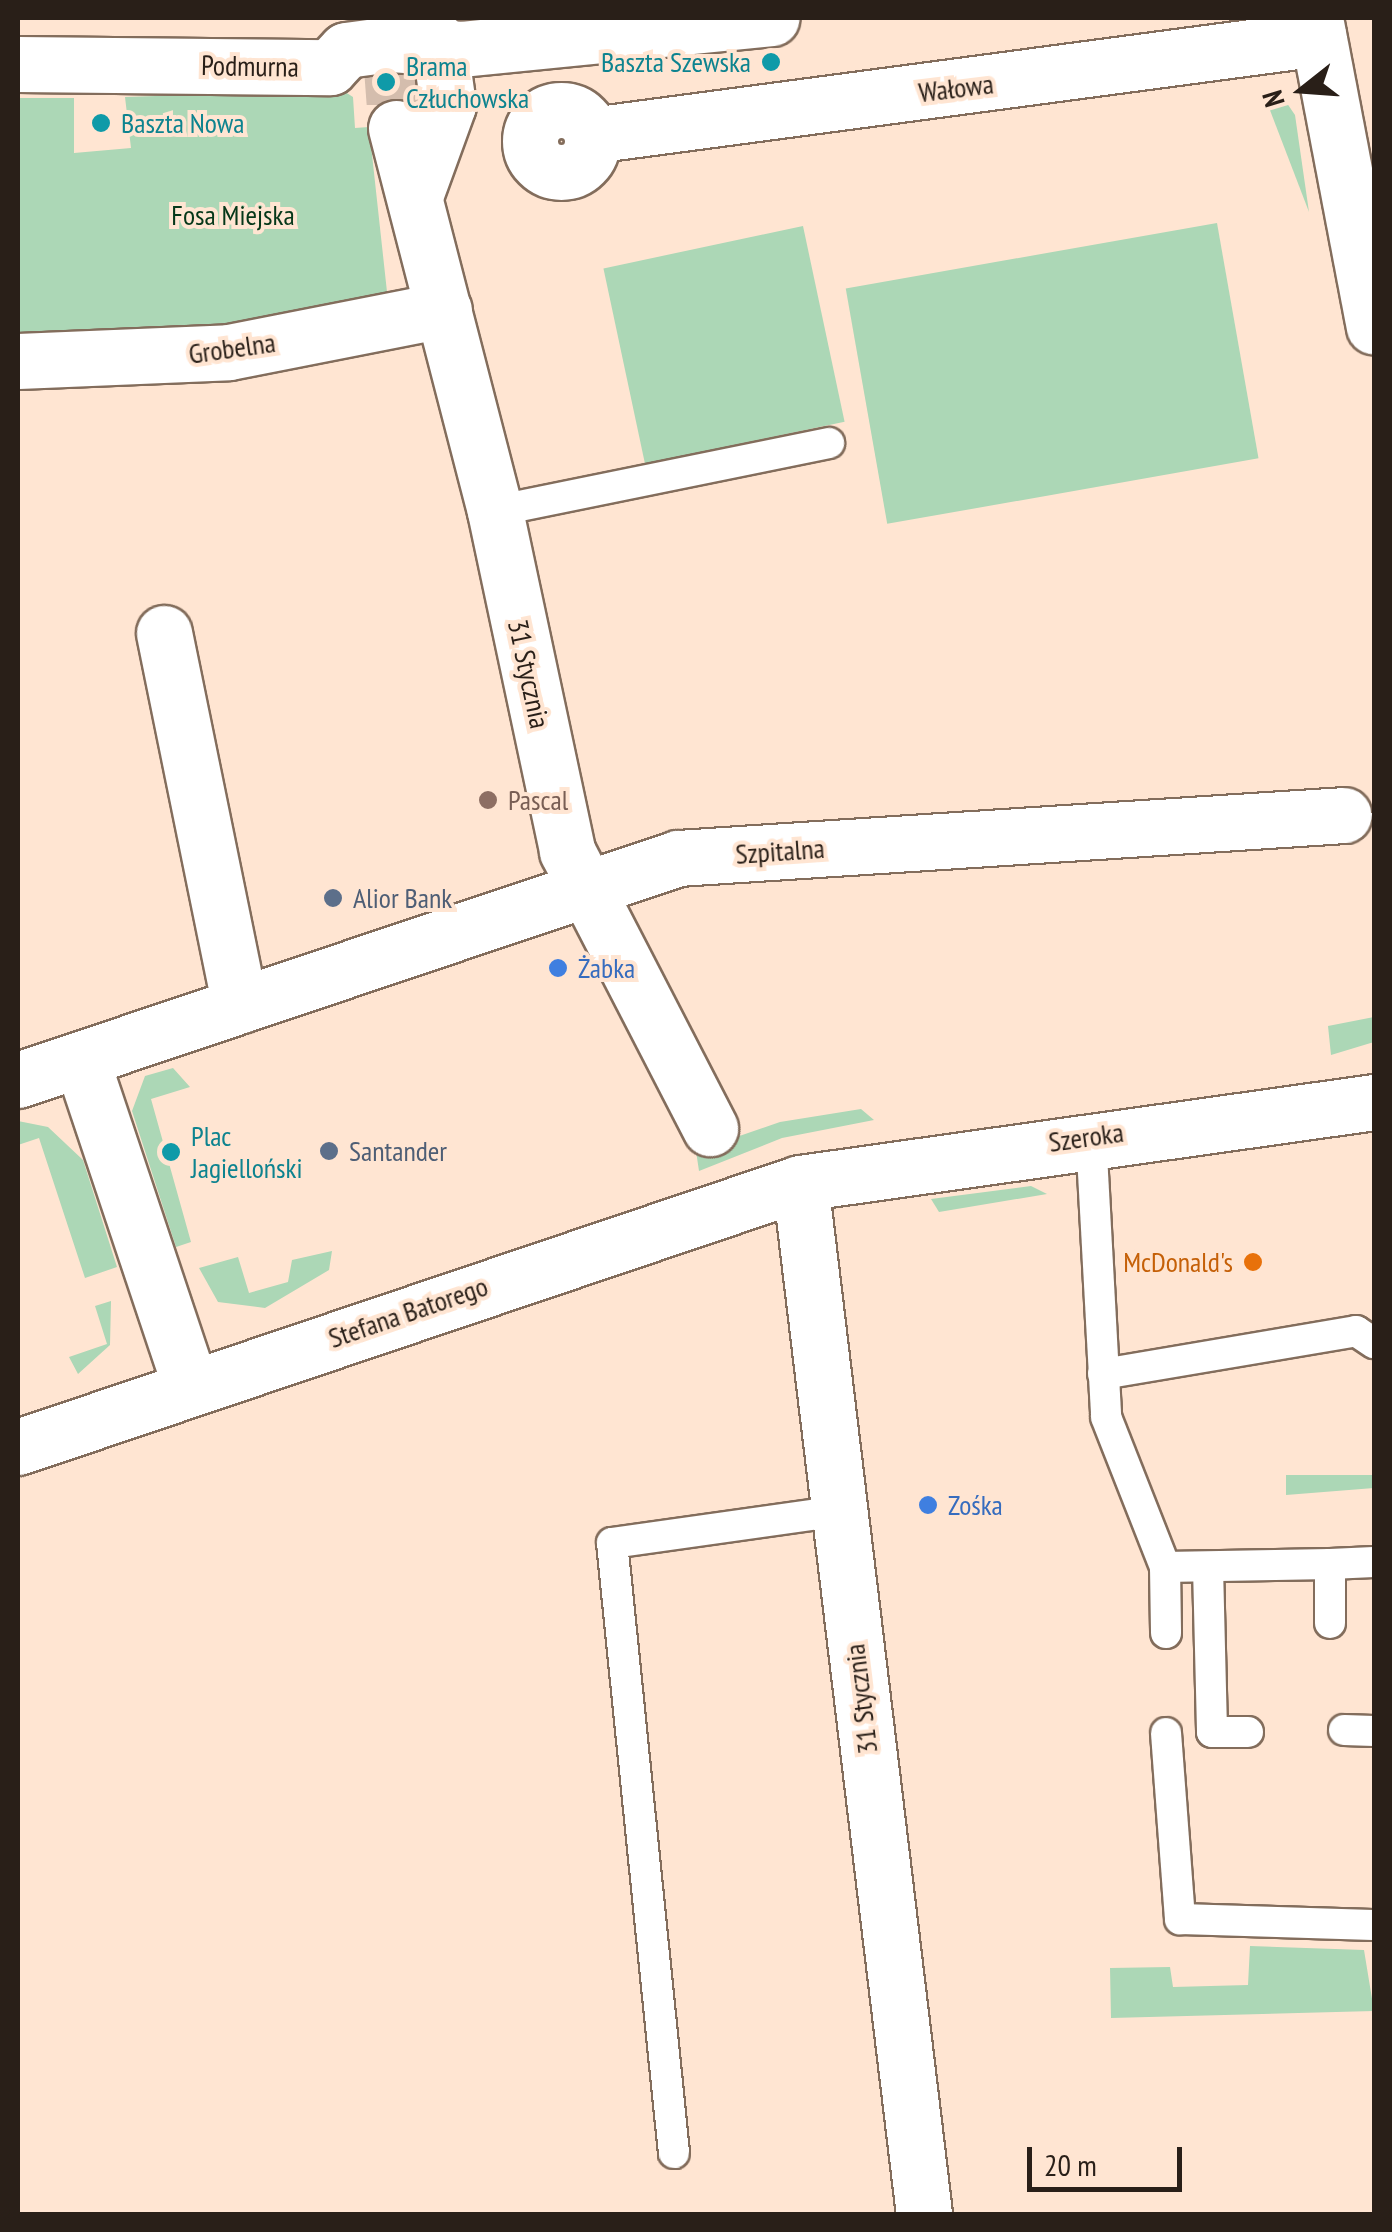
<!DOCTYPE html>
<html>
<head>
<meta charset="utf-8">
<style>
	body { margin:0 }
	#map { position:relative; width:1392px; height:2232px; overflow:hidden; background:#ffe5d2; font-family:"PT Sans Narrow",sans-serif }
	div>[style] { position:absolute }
	.green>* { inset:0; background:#acd7b6; transform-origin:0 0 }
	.street-tunnel>* { height:55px; margin-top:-27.5px; transform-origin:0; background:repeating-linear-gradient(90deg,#d4bdad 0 55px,transparent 0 83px) }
	.roads { filter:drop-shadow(2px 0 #836d5c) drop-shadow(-2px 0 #836d5c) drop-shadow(0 2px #836d5c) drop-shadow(0 -2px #836d5c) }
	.lane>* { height:30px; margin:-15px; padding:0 15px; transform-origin:15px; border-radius:15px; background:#fff }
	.street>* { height:55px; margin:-27.5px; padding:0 27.5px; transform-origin:27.5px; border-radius:27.5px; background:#fff }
	.street>.ring { margin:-27.5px; padding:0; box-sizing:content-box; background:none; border:55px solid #fff; border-radius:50% }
	.secondary>* { height:55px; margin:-27.5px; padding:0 27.5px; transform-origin:27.5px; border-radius:27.5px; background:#fff }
	.dots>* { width:28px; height:28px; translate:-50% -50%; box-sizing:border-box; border:5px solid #ffe5d2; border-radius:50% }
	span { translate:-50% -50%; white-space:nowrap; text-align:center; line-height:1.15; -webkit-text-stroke:8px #ffe5d2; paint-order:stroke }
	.culture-label { font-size:28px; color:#0d838f }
	.right { translate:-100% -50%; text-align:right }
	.left { translate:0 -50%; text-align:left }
	.street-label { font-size:28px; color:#291f18 }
	.park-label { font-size:28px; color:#063719 }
	.education-label { font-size:28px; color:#785e54 }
	.service-label { font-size:28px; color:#4e5e75 }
	.shop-label { font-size:28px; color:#366cbe }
	.food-label { font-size:28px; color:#c56008 }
	.frame { position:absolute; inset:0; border:20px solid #291f18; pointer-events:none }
	.north { position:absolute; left:1252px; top:40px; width:100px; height:100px; -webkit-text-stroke:8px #ffe5d2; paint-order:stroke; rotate:253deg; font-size:28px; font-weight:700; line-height:40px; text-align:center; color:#291f18 }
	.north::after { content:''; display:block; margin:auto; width:35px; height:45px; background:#291f18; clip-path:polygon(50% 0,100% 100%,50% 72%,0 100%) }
	.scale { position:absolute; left:1027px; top:2147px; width:155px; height:45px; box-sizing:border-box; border:5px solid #291f18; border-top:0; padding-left:12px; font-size:30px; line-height:35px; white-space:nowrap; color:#291f18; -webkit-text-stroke:8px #ffe5d2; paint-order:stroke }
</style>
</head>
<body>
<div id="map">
	<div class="green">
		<div style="clip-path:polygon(342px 90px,353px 97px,355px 128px,369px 127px,388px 301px,216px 343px,18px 349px,18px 98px,74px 98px,74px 153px,131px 148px,125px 97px)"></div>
		<div style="clip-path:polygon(1263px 92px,1280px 93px,1295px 115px,1309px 212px)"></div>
		<div style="left:1217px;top:223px;width:239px;height:377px;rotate:80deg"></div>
		<div style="left:803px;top:226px;width:200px;height:204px;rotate:78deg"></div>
		<div style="clip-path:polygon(1374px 1017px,1374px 1042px,1331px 1055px,1328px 1026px)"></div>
		<div style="clip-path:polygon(173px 1068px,190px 1087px,151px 1099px,191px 1242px,176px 1247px,132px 1111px,145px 1076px)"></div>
		<div style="clip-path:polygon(861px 1109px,874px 1120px,782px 1138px,699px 1171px,696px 1151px,780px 1122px)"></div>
		<div style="clip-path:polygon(18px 1121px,48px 1127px,83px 1160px,117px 1267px,85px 1278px,39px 1138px,18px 1145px)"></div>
		<div style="clip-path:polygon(1031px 1186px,1047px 1194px,939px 1212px,931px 1199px)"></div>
		<div style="clip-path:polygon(332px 1251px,329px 1270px,265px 1308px,218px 1302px,199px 1268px,238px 1257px,249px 1293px,288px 1282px,292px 1260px)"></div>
		<div style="clip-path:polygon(111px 1301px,110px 1345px,78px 1374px,69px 1357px,107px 1344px,95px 1306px)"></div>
		<div style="clip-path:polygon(1286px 1475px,1372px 1475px,1374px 1488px,1286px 1495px)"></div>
		<div style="clip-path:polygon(1250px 1946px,1364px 1950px,1374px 2011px,1111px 2018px,1110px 1968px,1170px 1967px,1173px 1987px,1248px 1985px)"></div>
	</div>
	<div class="street-tunnel">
		<div style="left:390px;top:48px;width:80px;rotate:85.7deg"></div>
	</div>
	<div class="roads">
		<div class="lane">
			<div style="left:495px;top:511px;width:341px;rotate:-11.5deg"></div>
			<div style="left:1091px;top:1136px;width:281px;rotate:86.9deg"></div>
			<div style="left:1106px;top:1417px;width:161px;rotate:68.5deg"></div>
			<div style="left:1165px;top:1567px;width:165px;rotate:-1deg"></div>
			<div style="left:1103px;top:1374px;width:257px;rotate:-9.6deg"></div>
			<div style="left:1356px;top:1331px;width:22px;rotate:34deg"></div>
			<div style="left:1165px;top:1567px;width:66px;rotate:89.1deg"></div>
			<div style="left:1208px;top:1567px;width:165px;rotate:88.6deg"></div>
			<div style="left:1212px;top:1732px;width:36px"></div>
			<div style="left:1330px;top:1623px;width:59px;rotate:-90deg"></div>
			<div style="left:1330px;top:1564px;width:44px;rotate:-2.6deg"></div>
			<div style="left:1344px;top:1730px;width:30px;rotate:2deg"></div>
			<div style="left:1166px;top:1733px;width:187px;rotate:85.7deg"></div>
			<div style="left:1180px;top:1919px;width:194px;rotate:1.8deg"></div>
			<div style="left:674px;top:2153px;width:613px;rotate:-95.8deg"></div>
			<div style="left:612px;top:1543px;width:230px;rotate:-8deg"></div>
		</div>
		<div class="street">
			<div style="left:18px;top:64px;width:312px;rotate:0.6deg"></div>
			<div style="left:330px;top:67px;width:23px;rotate:-47deg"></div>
			<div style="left:346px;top:50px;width:45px;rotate:-7.6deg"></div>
			<div style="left:391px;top:44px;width:71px;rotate:4deg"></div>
			<div style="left:462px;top:49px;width:311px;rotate:-5.7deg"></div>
			<div class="ring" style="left:530px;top:110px;width:7px;height:7px"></div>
			<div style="left:396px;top:128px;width:396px;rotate:75.5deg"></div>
			<div style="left:495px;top:511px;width:348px;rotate:78deg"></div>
			<div style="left:567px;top:851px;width:312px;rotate:62.7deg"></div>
			<div style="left:592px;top:135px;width:733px;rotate:-7.6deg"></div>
			<div style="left:416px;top:193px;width:94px;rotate:-70deg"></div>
			<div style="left:448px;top:105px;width:64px;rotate:-98.1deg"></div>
			<div style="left:18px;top:361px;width:211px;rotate:-2.4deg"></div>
			<div style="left:229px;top:352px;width:219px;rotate:-11.1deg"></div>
			<div style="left:164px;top:633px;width:380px;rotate:78.5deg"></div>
			<div style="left:81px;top:1059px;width:347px;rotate:71.5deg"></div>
			<div style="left:18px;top:1080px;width:696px;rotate:-18.59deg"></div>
			<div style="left:678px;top:858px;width:667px;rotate:-3.69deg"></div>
			<div style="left:800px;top:1183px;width:1038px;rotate:83.14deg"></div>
		</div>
		<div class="secondary">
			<div style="left:1315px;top:18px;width:314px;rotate:79.2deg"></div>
			<div style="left:18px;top:1447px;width:825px;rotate:-18.65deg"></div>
			<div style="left:800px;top:1183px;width:580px;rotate:-8.03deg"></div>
		</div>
	</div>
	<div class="dots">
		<div style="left:771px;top:62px;background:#0f9aa8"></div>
		<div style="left:386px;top:82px;background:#0f9aa8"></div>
		<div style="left:101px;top:123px;background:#0f9aa8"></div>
		<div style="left:488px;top:800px;background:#8d6e63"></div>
		<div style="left:333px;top:898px;background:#5c6f8a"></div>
		<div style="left:558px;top:968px;background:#3f7fe0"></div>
		<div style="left:329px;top:1151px;background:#5c6f8a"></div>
		<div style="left:171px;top:1152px;background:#0f9aa8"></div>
		<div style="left:1253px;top:1262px;background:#e8710a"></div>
		<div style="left:928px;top:1505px;background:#3f7fe0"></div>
	</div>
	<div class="culture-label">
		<span class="right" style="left:751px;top:62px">Baszta Szewska</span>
		<span class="left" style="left:406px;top:82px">Brama<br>Człuchowska</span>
		<span class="left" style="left:121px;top:123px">Baszta Nowa</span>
		<span class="left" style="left:191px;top:1152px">Plac<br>Jagielloński</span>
	</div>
	<div class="street-label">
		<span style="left:250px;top:66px;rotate:1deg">Podmurna</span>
		<span style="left:956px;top:88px;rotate:-7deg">Wałowa</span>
		<span style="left:232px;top:348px;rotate:-8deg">Grobelna</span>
		<span style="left:529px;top:674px;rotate:78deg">31 Stycznia</span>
		<span style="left:780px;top:851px;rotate:-4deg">Szpitalna</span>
		<span style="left:1086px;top:1137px;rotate:-8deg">Szeroka</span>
		<span style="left:408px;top:1312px;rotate:-19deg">Stefana Batorego</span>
		<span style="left:861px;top:1699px;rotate:-97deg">31 Stycznia</span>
	</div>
	<div class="park-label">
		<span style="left:233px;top:215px">Fosa Miejska</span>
	</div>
	<div class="education-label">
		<span class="left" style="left:508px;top:800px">Pascal</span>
	</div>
	<div class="service-label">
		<span class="left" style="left:353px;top:898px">Alior Bank</span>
		<span class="left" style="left:349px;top:1151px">Santander</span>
	</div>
	<div class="shop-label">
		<span class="left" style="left:578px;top:968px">Żabka</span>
		<span class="left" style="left:948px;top:1505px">Zośka</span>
	</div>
	<div class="food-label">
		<span class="right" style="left:1233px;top:1262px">McDonald's</span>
	</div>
	<div class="frame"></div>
	<div class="north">N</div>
	<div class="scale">20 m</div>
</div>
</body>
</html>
